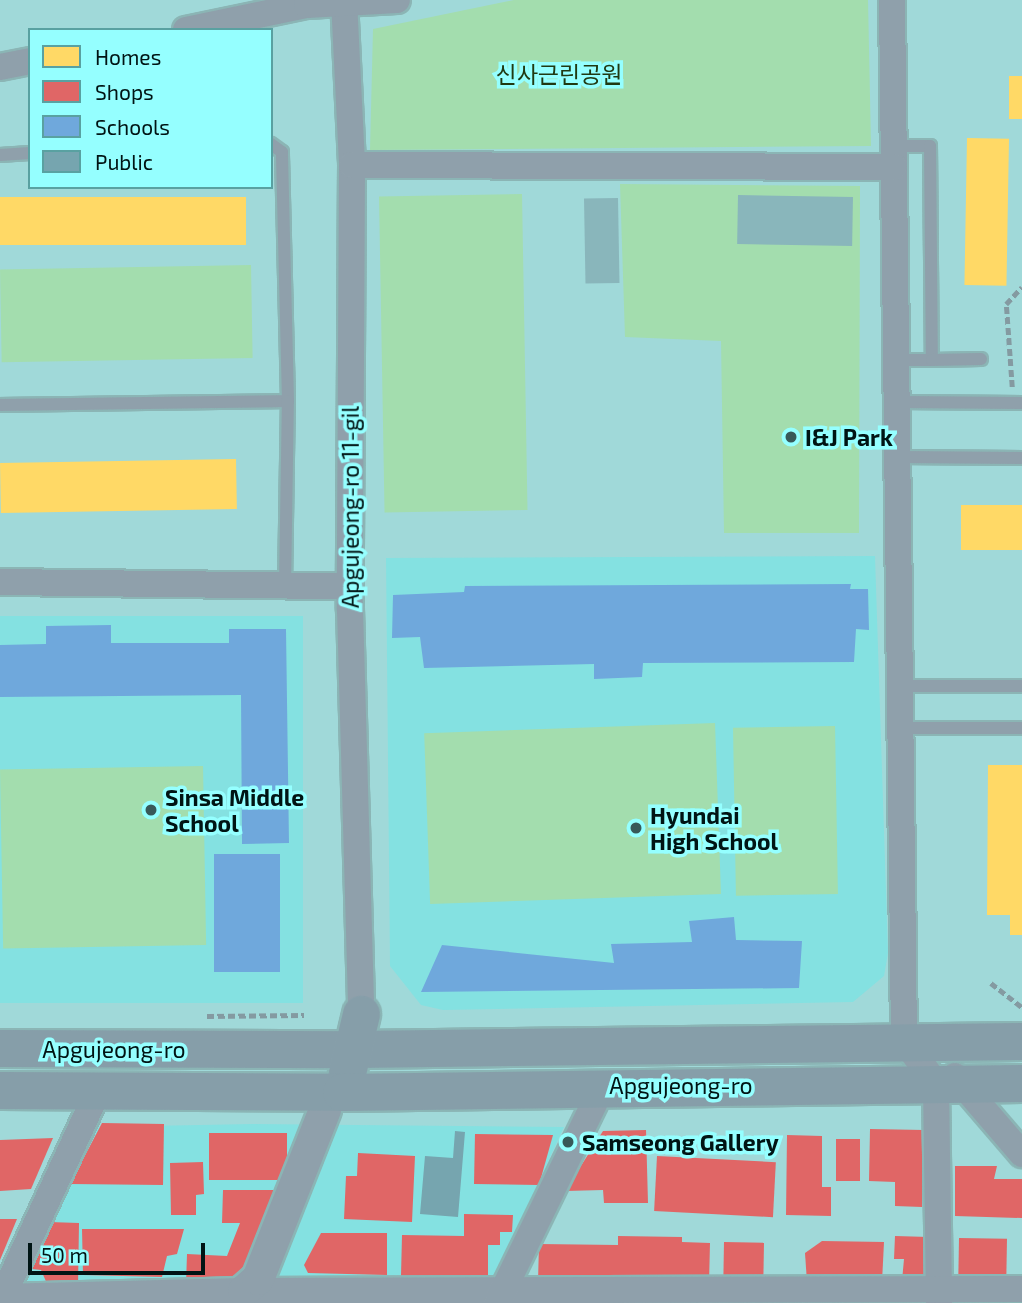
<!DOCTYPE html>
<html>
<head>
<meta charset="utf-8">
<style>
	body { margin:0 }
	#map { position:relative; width:1022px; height:1303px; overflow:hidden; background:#a0d9d9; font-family:"Exo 2","Noto Sans KR",sans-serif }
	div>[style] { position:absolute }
	.built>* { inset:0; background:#84e1e1; transform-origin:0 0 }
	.green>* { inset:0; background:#a3ddae; transform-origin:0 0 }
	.homes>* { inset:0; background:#ffd966; transform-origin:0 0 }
	.shops>* { inset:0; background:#e06666; transform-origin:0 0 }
	.schools>* { inset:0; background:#6fa8dc; transform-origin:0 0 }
	.public>* { inset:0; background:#76a5af }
	.building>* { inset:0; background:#89b6bb; transform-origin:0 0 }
	.path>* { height:4.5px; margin-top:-2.25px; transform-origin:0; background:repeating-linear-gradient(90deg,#849aa1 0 7px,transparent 0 10.5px) }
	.roads { filter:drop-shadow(2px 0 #8bb5b5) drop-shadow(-2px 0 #8bb5b5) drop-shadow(0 2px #8bb5b5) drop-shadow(0 -2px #8bb5b5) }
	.service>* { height:12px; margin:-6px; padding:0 6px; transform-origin:6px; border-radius:6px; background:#8fa0ab }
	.minor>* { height:26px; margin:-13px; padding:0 13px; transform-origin:13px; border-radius:13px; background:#8fa0ab }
	.tertiary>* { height:32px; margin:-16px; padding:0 16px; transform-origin:16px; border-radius:16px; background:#8fa0ab }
	.secondary>* { height:37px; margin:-18.5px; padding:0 18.5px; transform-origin:18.5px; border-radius:18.5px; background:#869ea9 }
	.dots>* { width:19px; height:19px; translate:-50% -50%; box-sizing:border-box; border:4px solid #95ffff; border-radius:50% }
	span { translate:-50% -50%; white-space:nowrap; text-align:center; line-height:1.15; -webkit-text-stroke:7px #95ffff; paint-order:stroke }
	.park-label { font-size:23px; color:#203912 }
	.poi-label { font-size:23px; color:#001414; font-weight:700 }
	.left { translate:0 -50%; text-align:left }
	.street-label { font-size:23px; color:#001414 }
	.legend { position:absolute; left:28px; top:28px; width:245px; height:161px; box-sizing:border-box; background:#95ffff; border:2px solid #59a1a1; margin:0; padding:9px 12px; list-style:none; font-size:21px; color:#001414 }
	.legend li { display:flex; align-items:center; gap:14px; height:35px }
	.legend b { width:35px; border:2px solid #59a1a1 }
	.scale { position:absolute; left:28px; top:1243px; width:177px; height:32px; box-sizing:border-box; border:4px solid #001414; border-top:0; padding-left:9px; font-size:21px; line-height:24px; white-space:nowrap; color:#001414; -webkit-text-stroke:5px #95ffff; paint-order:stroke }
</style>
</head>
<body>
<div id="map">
	<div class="built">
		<div style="clip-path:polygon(875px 556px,888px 953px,884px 976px,853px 1002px,443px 1010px,421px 1005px,390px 966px,386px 558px)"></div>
		<div style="left:0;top:616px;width:303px;height:387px"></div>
		<div style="clip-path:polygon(253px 1124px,564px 1127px,483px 1303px,11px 1303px,93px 1127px)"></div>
	</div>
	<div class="green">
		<div style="clip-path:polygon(514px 0,868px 0,871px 146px,370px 150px,373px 29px)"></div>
		<div style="clip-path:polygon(620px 184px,860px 186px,859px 533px,724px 533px,721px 341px,625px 337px)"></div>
		<div style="left:522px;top:194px;width:316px;height:143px;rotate:89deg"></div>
		<div style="left:251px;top:265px;width:93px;height:251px;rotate:89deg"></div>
		<div style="left:715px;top:723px;width:171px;height:291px;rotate:88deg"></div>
		<div style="left:835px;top:726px;width:168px;height:102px;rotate:89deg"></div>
		<div style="left:203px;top:766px;width:179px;height:203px;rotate:89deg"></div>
	</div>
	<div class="homes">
		<div style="left:1022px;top:76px;width:43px;height:13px;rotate:90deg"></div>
		<div style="left:967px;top:138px;width:42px;height:147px;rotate:1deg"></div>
		<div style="left:246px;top:197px;width:48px;height:246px;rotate:90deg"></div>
		<div style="left:236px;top:459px;width:50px;height:236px;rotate:89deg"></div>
		<div style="left:1022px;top:505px;width:45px;height:61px;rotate:90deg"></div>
		<div style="clip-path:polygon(988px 765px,1022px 765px,1022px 935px,1010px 935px,1010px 915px,987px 915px)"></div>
	</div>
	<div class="shops">
		<div style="clip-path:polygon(102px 1123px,164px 1124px,163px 1185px,70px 1184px)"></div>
		<div style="clip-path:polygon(870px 1129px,924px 1130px,922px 1207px,895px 1206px,895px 1182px,869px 1181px)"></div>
		<div style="clip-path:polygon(646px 1130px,648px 1203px,604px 1203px,603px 1190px,565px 1191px,603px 1131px)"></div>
		<div style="left:209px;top:1133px;width:78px;height:47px"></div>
		<div style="clip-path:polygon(475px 1134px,553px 1135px,539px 1185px,474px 1184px)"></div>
		<div style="clip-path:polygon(787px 1135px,822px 1136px,822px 1187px,831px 1187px,831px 1216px,786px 1215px)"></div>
		<div style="clip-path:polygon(53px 1138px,31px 1189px,0 1191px,0 1140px)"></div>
		<div style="left:836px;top:1139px;width:24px;height:42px"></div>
		<div style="clip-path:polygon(358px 1153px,415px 1156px,412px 1222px,344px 1219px,346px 1176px,357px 1176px)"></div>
		<div style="left:657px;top:1156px;width:119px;height:55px;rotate:3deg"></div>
		<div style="clip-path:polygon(203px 1162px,204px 1194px,196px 1195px,196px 1215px,171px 1215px,170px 1163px)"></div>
		<div style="clip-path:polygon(955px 1166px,997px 1166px,994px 1179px,1022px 1179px,1022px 1218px,955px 1216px)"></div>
		<div style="clip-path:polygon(223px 1190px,280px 1190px,238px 1287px,186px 1284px,187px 1254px,227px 1256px,240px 1223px,222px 1223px)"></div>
		<div style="clip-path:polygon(464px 1214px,513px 1215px,512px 1232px,500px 1232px,500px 1245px,488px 1245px,488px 1278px,401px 1276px,402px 1235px,464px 1236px)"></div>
		<div style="clip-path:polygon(0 1219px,17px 1219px,0 1260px)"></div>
		<div style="clip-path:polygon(49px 1222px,79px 1223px,78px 1287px,48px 1286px,41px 1270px,24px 1268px)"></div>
		<div style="clip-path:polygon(82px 1229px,184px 1229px,177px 1254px,167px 1256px,162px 1277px,83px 1275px)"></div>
		<div style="clip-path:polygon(321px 1233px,387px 1233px,387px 1275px,308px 1273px,304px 1265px)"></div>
		<div style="clip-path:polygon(618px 1236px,682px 1237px,682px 1242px,710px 1243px,709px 1284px,538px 1282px,539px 1244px,618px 1245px)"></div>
		<div style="clip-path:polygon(895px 1236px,929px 1237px,929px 1269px,920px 1281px,902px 1281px,904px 1259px,894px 1259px)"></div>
		<div style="left:959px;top:1238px;width:48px;height:44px;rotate:1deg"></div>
		<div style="clip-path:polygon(822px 1241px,884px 1242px,882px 1282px,807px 1282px,805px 1253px)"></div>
		<div style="left:724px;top:1242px;width:40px;height:42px;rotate:1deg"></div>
	</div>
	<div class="schools">
		<div style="clip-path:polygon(851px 584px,850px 589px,868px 589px,869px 630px,856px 629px,854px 662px,643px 663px,642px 677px,594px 679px,594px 664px,424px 668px,420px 637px,392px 638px,393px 595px,464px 592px,465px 586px)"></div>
		<div style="clip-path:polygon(111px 625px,111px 643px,229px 643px,229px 629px,286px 629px,289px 843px,242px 844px,241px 695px,0 697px,0 645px,46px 644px,46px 626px)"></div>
		<div style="left:280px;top:854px;width:118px;height:66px;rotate:90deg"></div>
		<div style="clip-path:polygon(734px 917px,736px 940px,802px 941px,799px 988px,421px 992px,442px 945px,614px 963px,611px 944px,692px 942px,689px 921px)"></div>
	</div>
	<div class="public">
		<div style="clip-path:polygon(455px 1131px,465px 1132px,458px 1217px,420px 1214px,425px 1156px,453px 1158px)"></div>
	</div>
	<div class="building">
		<div style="left:738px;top:195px;width:115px;height:49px;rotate:1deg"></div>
		<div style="left:618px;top:198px;width:85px;height:34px;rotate:89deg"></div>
	</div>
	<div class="path">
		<div style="left:1012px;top:387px;width:83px;rotate:-94.1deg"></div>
		<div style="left:1006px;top:304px;width:23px;rotate:-47deg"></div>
		<div style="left:991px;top:983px;width:39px;rotate:38deg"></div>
		<div style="left:207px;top:1016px;width:97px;rotate:-0.6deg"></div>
	</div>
	<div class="roads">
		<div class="service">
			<div style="left:894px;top:146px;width:36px"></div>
			<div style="left:930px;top:146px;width:214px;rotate:89.5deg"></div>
			<div style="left:932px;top:360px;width:36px;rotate:180deg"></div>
			<div style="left:0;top:155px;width:30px;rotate:-4deg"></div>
			<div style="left:932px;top:360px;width:49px;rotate:-1.2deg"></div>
			<div style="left:897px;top:402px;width:125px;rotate:0.5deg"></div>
			<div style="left:0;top:405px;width:288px;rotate:-0.8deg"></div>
			<div style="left:288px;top:401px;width:249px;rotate:-91.4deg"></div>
			<div style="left:282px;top:152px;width:14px;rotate:-144deg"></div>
			<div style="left:897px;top:457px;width:125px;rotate:0.5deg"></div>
			<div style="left:285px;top:586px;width:185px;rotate:-89.1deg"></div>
			<div style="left:900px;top:686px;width:122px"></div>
			<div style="left:900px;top:728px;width:122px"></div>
		</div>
		<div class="minor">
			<div style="left:344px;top:0;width:165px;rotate:87.2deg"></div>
			<div style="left:352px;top:165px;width:444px;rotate:90.3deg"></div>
			<div style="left:350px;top:609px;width:405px;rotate:88.4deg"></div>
			<div style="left:892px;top:0;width:1041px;rotate:89.34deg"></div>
			<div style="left:186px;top:30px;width:124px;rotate:-11.7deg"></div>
			<div style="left:307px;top:5px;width:90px;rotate:-3.2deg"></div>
			<div style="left:0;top:67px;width:31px;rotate:-11deg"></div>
			<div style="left:352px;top:165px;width:542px;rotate:0.21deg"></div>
			<div style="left:0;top:582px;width:350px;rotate:0.7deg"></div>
			<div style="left:904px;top:1041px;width:53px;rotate:52.7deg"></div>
			<div style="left:936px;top:1083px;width:220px;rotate:89.2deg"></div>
			<div style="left:955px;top:1076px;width:103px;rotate:49.3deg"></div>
			<div style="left:0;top:1297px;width:244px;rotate:-1.4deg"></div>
			<div style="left:244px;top:1291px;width:778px;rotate:-0.15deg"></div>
			<div style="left:0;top:1302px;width:235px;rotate:-65.1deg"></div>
			<div style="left:497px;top:1303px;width:242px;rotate:-64deg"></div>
		</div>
		<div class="tertiary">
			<div style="left:244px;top:1303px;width:12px;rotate:-90deg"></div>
			<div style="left:244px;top:1291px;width:18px;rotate:-41deg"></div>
			<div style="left:258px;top:1279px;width:182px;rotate:-68.4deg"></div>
		</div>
		<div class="secondary">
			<div style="left:0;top:1048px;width:355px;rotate:0.2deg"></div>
			<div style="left:355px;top:1049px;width:667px;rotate:-0.69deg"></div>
			<div style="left:347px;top:1073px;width:61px;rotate:-76.7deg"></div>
			<div style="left:0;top:1090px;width:341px;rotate:0.3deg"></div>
			<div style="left:341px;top:1092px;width:681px;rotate:-0.76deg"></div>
		</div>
	</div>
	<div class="dots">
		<div style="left:791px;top:437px;background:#385959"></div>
		<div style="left:151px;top:810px;background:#385959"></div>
		<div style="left:636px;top:828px;background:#385959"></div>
		<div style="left:568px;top:1142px;background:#385959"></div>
	</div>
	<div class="park-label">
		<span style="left:559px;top:74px">신사근린공원</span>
	</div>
	<div class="poi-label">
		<span class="left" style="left:805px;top:437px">I&amp;J Park</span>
		<span class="left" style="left:165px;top:810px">Sinsa Middle<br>School</span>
		<span class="left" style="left:650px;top:828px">Hyundai<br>High School</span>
		<span class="left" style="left:582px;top:1142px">Samseong Gallery</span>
	</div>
	<div class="street-label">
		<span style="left:350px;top:507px;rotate:-90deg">Apgujeong-ro 11-gil</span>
		<span style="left:114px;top:1049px">Apgujeong-ro</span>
		<span style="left:681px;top:1085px">Apgujeong-ro</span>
	</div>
	<ul class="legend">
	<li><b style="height:19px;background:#ffd966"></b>Homes</li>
	<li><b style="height:19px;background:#e06666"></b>Shops</li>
	<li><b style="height:19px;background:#6fa8dc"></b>Schools</li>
	<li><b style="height:19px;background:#76a5af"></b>Public</li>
	</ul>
	<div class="scale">50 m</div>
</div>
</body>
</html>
